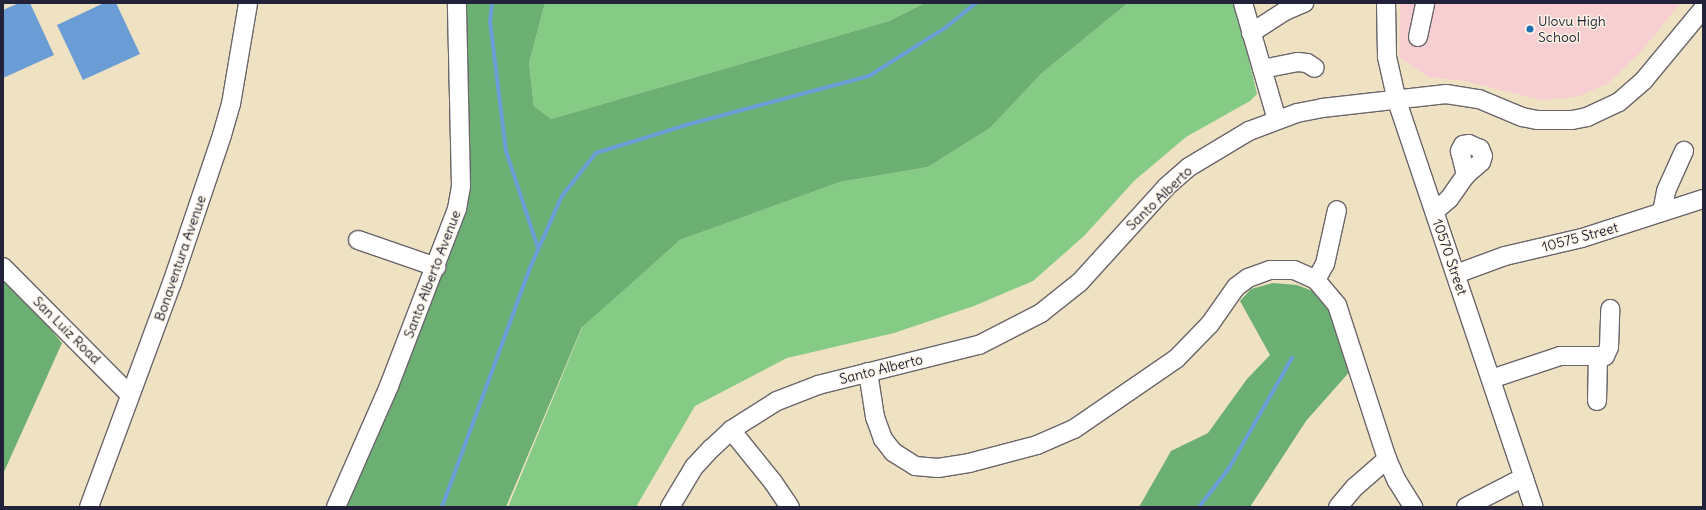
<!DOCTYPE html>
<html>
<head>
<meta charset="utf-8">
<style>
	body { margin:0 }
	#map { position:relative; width:1706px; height:510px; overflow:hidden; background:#efe2c2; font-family:Delius,sans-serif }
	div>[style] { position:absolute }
	.built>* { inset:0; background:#f7cfd3 }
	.green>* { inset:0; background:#85cb86 }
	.forest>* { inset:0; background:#6caf73 }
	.water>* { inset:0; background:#6a9dd5 }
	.stream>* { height:4px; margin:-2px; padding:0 2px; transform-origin:2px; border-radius:2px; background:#6a9dd5 }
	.roads { filter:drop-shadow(1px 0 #6a656a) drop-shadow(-1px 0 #6a656a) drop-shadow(0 1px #6a656a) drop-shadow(0 -1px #6a656a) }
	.minor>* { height:18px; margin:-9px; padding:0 9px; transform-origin:9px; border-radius:9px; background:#fff }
	.dots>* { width:11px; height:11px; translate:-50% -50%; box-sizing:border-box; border:2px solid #fcf5e5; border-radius:50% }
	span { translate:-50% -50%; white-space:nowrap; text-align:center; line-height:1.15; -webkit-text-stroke:3px #fcf5e5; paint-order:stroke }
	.poi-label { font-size:14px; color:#22223b }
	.left { translate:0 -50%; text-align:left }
	.street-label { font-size:14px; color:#22223b }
	.frame { position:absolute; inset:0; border:4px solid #22223b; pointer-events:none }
</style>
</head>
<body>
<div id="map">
	<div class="built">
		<div style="clip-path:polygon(1400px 3px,1681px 3px,1638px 55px,1607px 84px,1577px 97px,1541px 100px,1465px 81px,1428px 77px,1399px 57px)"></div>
	</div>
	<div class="green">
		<div style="clip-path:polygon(545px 3px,925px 3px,889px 21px,551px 119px,534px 106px,529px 63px)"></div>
		<div style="clip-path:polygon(1128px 3px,1236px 3px,1257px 94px,1250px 101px,1186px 137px,1134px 181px,1084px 236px,1033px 281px,974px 306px,894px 333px,787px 358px,695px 406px,636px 507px,508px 507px,584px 323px,680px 240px,840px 182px,928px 167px,990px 128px,1042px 73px)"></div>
	</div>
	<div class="forest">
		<div style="clip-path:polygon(466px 3px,545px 3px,529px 63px,534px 106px,551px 119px,889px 21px,925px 3px,1128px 3px,1042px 73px,990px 128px,928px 167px,840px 182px,680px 240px,582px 327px,506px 507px,340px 507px,468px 207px)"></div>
		<div style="clip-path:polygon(3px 280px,29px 303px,62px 343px,3px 474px)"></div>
		<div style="clip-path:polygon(1273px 283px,1297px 285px,1315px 292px,1329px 311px,1352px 369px,1306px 421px,1250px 507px,1139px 507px,1171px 451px,1208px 433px,1247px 379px,1270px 355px,1240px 301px,1251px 289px)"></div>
	</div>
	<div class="water">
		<div style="clip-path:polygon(19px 3px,30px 3px,54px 55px,3px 78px,3px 10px)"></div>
		<div style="clip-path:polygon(104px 3px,116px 3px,140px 54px,83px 80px,57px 25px)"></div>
	</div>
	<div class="stream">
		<div style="left:492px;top:3px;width:18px;rotate:96deg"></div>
		<div style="left:490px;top:21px;width:131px;rotate:83deg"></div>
		<div style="left:506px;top:151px;width:102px;rotate:71.7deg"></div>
		<div style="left:442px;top:507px;width:252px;rotate:-69.8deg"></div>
		<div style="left:529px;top:270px;width:81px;rotate:-66deg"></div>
		<div style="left:562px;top:196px;width:55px;rotate:-51.7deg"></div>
		<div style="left:596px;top:153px;width:94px;rotate:-17.3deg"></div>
		<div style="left:686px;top:125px;width:189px;rotate:-15deg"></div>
		<div style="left:869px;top:76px;width:90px;rotate:-32.3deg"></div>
		<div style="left:945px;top:28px;width:40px;rotate:-39deg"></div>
		<div style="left:1199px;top:507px;width:49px;rotate:-52.4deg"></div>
		<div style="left:1229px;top:468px;width:127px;rotate:-60.2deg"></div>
	</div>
	<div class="roads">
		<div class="minor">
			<div style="left:1243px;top:3px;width:122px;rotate:73.8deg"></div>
			<div style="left:1386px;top:3px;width:54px;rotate:88.9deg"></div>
			<div style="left:1387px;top:57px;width:45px;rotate:77.2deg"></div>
			<div style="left:1397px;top:101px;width:428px;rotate:71.4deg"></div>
			<div style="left:1251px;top:33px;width:40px;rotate:-32.9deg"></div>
			<div style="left:1285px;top:11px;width:21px;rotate:-23deg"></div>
			<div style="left:1418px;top:37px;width:35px;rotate:-78deg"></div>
			<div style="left:1262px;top:69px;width:37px;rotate:-11deg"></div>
			<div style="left:1298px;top:62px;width:9px;rotate:6deg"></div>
			<div style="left:1307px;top:63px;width:9px;rotate:32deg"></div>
			<div style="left:1435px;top:211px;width:18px;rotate:-41deg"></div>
			<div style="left:1449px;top:199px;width:29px;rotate:-55deg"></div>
			<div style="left:1466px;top:175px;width:20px;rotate:-41deg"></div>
			<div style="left:1481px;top:162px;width:6px;rotate:-72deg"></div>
			<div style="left:1483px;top:156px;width:8px;rotate:-113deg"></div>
			<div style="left:1480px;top:149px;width:12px;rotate:-156deg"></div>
			<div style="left:1469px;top:144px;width:6px;rotate:171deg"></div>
			<div style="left:1463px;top:145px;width:7px;rotate:117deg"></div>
			<div style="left:1460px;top:151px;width:25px;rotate:76deg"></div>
			<div style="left:1662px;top:212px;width:21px;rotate:-79deg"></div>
			<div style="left:1666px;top:191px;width:44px;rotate:-65.8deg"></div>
			<div style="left:358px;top:240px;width:83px;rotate:19.1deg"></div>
			<div style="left:3px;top:267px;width:180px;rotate:45.2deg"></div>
			<div style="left:1456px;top:274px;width:52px;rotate:-20.2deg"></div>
			<div style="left:1505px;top:256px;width:79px;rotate:-13.2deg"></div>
			<div style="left:1582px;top:238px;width:127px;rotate:-17.9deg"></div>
			<div style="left:1316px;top:280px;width:18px;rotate:-61deg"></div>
			<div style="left:1325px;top:264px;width:55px;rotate:-77.5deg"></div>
			<div style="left:868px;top:372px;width:46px;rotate:81.2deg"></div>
			<div style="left:875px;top:417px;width:23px;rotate:70deg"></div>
			<div style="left:883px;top:439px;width:16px;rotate:52deg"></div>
			<div style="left:893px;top:452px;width:26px;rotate:32deg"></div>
			<div style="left:915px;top:466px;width:23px;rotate:5deg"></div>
			<div style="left:938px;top:468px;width:31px;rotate:-9deg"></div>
			<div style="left:969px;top:463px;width:70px;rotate:-14.8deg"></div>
			<div style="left:1037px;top:445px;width:40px;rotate:-23.4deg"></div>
			<div style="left:1074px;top:429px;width:124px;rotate:-34.5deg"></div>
			<div style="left:1176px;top:359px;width:49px;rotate:-45.8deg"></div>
			<div style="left:1210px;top:324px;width:45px;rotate:-54.9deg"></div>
			<div style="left:1236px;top:287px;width:15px;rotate:-37deg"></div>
			<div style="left:1248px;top:278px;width:23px;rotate:-20deg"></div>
			<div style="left:1270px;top:270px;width:24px"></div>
			<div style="left:1294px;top:270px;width:24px;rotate:24deg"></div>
			<div style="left:1316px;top:280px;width:33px;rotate:50deg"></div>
			<div style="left:1337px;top:305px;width:162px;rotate:72deg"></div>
			<div style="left:1387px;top:459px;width:24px;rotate:66deg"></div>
			<div style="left:1397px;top:481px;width:31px;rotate:58deg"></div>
			<div style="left:1491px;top:379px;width:73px;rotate:-18.4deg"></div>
			<div style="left:1560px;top:356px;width:45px"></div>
			<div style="left:1605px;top:356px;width:10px;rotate:-66deg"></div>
			<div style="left:1609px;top:347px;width:38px;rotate:-88deg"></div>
			<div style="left:1597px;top:401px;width:44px;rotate:-88.7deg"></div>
			<div style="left:731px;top:430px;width:67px;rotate:51.1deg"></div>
			<div style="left:773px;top:482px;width:30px;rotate:56deg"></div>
			<div style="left:89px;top:507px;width:239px;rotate:-69.7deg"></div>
			<div style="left:172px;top:283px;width:156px;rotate:-71.3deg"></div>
			<div style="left:222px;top:135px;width:32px;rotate:-74deg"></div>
			<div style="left:231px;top:104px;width:102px;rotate:-80.4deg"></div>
			<div style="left:336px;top:507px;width:132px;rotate:-66.3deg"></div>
			<div style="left:389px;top:386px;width:190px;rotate:-69deg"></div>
			<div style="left:457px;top:209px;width:23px;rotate:-80deg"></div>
			<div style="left:461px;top:186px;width:183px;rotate:-91.3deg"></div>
			<div style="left:670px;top:507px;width:47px;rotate:-59deg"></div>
			<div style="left:694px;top:467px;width:26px;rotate:-47deg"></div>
			<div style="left:712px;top:448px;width:26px;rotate:-43deg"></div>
			<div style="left:731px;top:430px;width:54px;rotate:-32.2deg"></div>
			<div style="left:777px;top:401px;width:44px;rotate:-21.3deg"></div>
			<div style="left:818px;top:385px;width:166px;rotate:-14deg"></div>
			<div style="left:979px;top:345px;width:70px;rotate:-27.3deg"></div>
			<div style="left:1041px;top:313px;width:50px;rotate:-38.5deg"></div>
			<div style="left:1080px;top:282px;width:128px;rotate:-47.8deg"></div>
			<div style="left:1166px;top:187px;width:30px;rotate:-41deg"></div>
			<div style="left:1189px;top:167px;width:70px;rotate:-31deg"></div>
			<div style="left:1249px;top:131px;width:51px;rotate:-20.6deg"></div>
			<div style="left:1297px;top:113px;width:25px;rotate:-11deg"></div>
			<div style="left:1322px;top:108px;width:125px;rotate:-6.4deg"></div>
			<div style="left:1446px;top:94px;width:33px;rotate:9deg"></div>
			<div style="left:1479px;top:99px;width:47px;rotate:22.7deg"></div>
			<div style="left:1522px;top:117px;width:16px;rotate:11deg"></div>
			<div style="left:1538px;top:120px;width:34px"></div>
			<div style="left:1572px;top:120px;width:15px;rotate:-11deg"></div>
			<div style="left:1587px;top:117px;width:35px;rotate:-25deg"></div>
			<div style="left:1619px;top:102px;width:33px;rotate:-41deg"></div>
			<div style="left:1644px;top:80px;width:92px;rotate:-50.3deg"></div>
			<div style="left:1338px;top:507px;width:26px;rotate:-50deg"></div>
			<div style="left:1355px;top:487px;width:43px;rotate:-41.2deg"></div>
			<div style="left:1466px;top:507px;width:65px;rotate:-27.3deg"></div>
		</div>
	</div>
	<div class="dots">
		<div style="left:1530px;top:29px;background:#1f6fb2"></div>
	</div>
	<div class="poi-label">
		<span class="left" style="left:1538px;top:29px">Ulovu High<br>School</span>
	</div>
	<div class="street-label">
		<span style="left:1159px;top:198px;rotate:-44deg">Santo Alberto</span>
		<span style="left:1580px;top:237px;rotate:-15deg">10575 Street</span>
		<span style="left:1450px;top:257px;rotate:71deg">10570 Street</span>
		<span style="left:180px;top:258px;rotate:-71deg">Bonaventura Avenue</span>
		<span style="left:432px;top:274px;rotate:-69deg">Santo Alberto Avenue</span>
		<span style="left:67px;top:330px;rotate:45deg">San Luiz Road</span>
		<span style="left:881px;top:369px;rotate:-14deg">Santo Alberto</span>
	</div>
	<div class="frame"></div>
</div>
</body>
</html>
